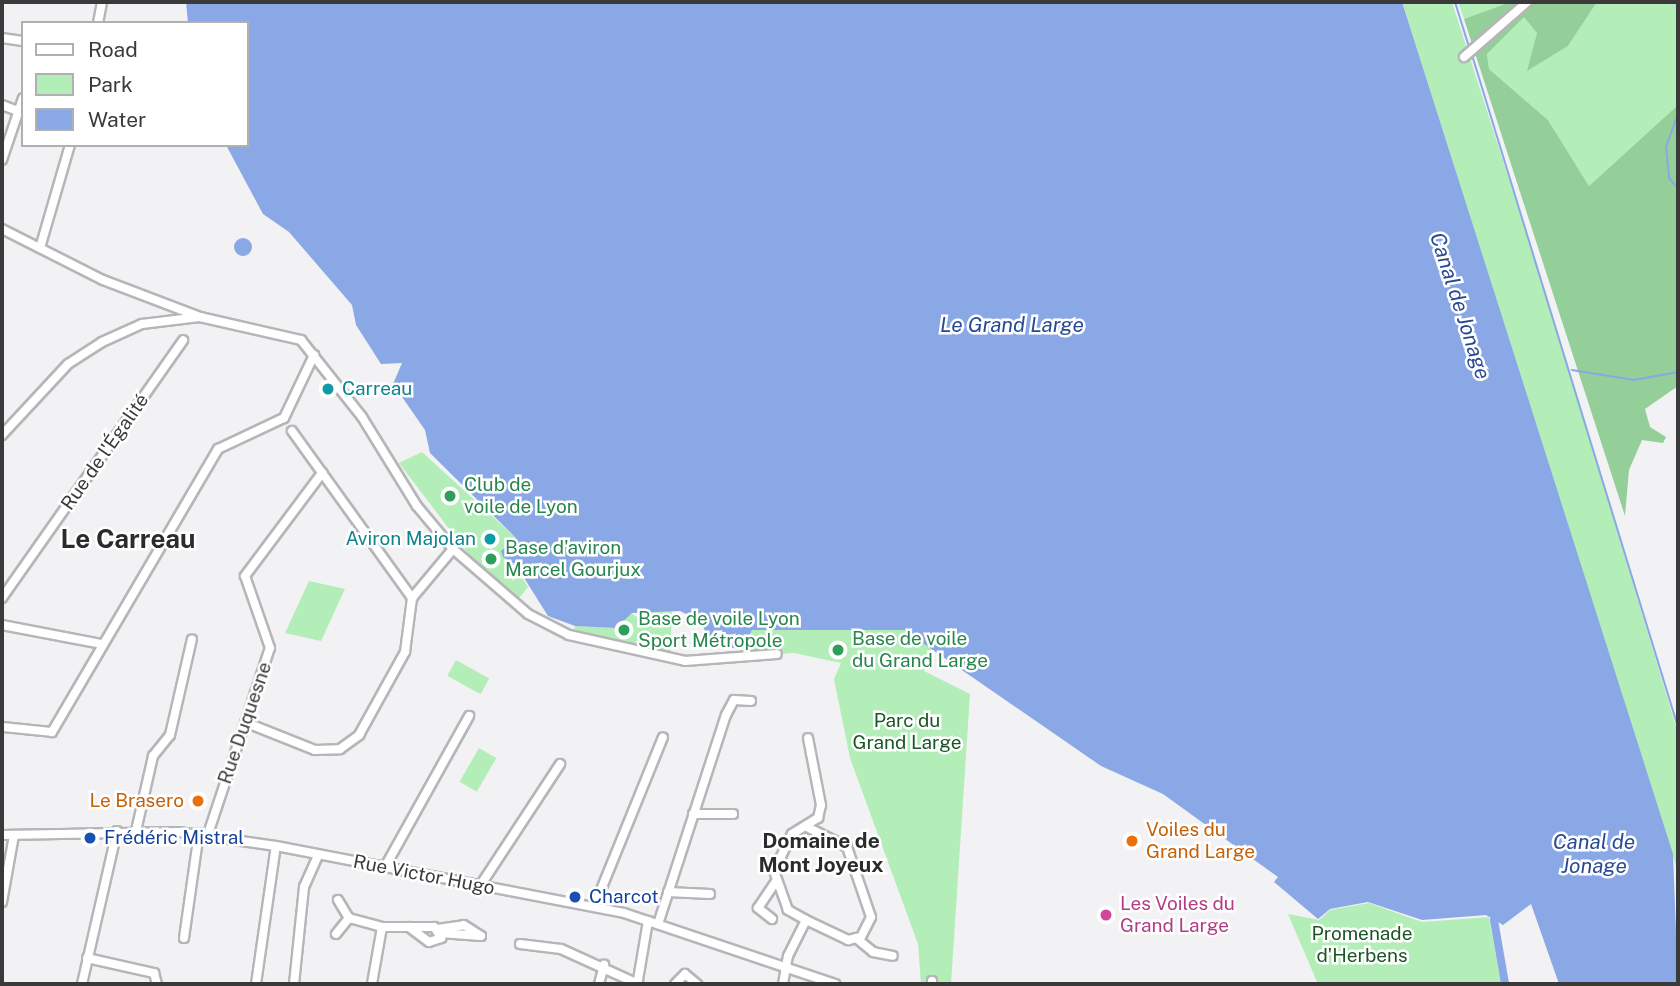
<!DOCTYPE html>
<html>
<head>
<meta charset="utf-8">
<style>
	body { margin:0 }
	#map { position:relative; width:1680px; height:986px; overflow:hidden; background:#f2f2f4; font-family:"Public Sans",sans-serif }
	div>[style] { position:absolute }
	.green>* { inset:0; background:#b3edb7; transform-origin:0 0 }
	.forest>* { inset:0; background:#94ce98 }
	.water>* { inset:0; background:#89a8e5 }
	.round { border-radius:50% }
	.stream>* { height:2px; margin:-1px; padding:0 1px; transform-origin:1px; border-radius:1px; background:#89a8e5 }
	.canal>* { height:8px; margin:-4px; padding:0 4px; transform-origin:4px; border-radius:4px; background:#89a8e5 }
	.roads { filter:drop-shadow(2px 0 #b6b6b8) drop-shadow(-2px 0 #b6b6b8) drop-shadow(0 2px #b6b6b8) drop-shadow(0 -2px #b6b6b8) }
	.minor>* { height:8px; margin:-4px; padding:0 4px; transform-origin:4px; border-radius:4px; background:#fff }
	.dots>* { width:19px; height:19px; translate:-50% -50%; box-sizing:border-box; border:4px solid #fff; border-radius:50% }
	span { translate:-50% -50%; white-space:nowrap; text-align:center; line-height:1.15; -webkit-text-stroke:5px #fff; paint-order:stroke }
	.culture-label { font-size:19px; color:#0d838f }
	.left { translate:0 -50%; text-align:left }
	.right { translate:-100% -50%; text-align:right }
	.street-label { font-size:19px; color:#3a3a3b }
	.leisure-label { font-size:19px; color:#27864d }
	.park-label { font-size:19px; color:#1a5524 }
	.food-label { font-size:19px; color:#c56008 }
	.transit-label { font-size:19px; color:#164399 }
	.hotel-label { font-size:19px; color:#b23c85 }
	.water-label { font-size:21px; color:#294a93; font-style:italic }
	.neighbourhood-label { font-size:21px; color:#2b2b2d; font-weight:700 }
	.district-label { font-size:26px; color:#2b2b2d; font-weight:700 }
	.frame { position:absolute; inset:0; border:4px solid #3a3a3b; pointer-events:none }
	.legend { position:absolute; left:21px; top:21px; width:228px; height:126px; box-sizing:border-box; background:#fff; border:2px solid #b0b0b1; margin:0; padding:9px 12px; list-style:none; font-size:21px; color:#3a3a3b }
	.legend li { display:flex; align-items:center; gap:14px; height:35px }
	.legend b { width:35px; border:2px solid #b0b0b1 }
</style>
</head>
<body>
<div id="map">
	<div class="green">
		<div style="clip-path:polygon(1402px 2px,1452px 2px,1541px 279px,1678px 733px,1678px 872px)"></div>
		<div style="clip-path:polygon(1458px 2px,1511px 2px,1512px 6px,1464px 19px)"></div>
		<div style="clip-path:polygon(1597px 2px,1678px 2px,1678px 105px,1589px 186px,1548px 120px,1489px 69px,1487px 54px,1524px 16px,1537px 33px,1528px 70px,1568px 46px)"></div>
		<div style="clip-path:polygon(422px 452px,516px 538px,508px 548px,511px 560px,528px 587px,516px 602px,466px 551px,399px 463px)"></div>
		<div style="clip-path:polygon(309px 581px,345px 589px,321px 641px,285px 633px)"></div>
		<div style="clip-path:polygon(672px 610px,670px 654px,574px 633px,575px 626px,616px 628px,631px 613px,640px 619px,640px 612px)"></div>
		<div style="clip-path:polygon(789px 627px,904px 630px,932px 647px,924px 671px,970px 694px,951px 984px,921px 984px,918px 944px,850px 758px,834px 679px,841px 663px,794px 653px,749px 656px,744px 646px,752px 630px)"></div>
		<div style="left:456px;top:660px;width:38px;height:18px;rotate:29deg"></div>
		<div style="left:479px;top:748px;width:20px;height:39px;rotate:30deg"></div>
		<div style="clip-path:polygon(1369px 903px,1422px 922px,1489px 917px,1501px 984px,1318px 984px,1288px 914px,1319px 920px,1330px 910px)"></div>
	</div>
	<div class="forest">
		<div style="clip-path:polygon(1511px 2px,1597px 2px,1568px 46px,1527px 71px,1537px 33px,1524px 17px,1487px 54px,1489px 69px,1548px 120px,1589px 186px,1678px 105px,1678px 386px,1645px 409px,1650px 427px,1666px 437px,1663px 443px,1642px 440px,1629px 470px,1625px 516px,1464px 19px)"></div>
	</div>
	<div class="water">
		<div style="clip-path:polygon(186px 2px,1402px 2px,1673px 854px,1678px 984px,1559px 984px,1531px 904px,1503px 925px,1486px 915px,1422px 920px,1368px 902px,1330px 909px,1318px 919px,1274px 882px,1278px 877px,1163px 794px,1101px 766px,904px 630px,752px 630px,744px 646px,733px 648px,710px 644px,701px 621px,680px 611px,632px 613px,616px 628px,575px 626px,548px 616px,516px 565px,503px 557px,501px 551px,516px 538px,430px 453px,425px 430px,393px 384px,402px 363px,381px 364px,356px 325px,352px 305px,289px 232px,263px 214px,226px 145px,247px 145px,247px 23px,188px 23px)"></div>
		<div class="round" style="left:234px;top:238px;width:18px;height:18px"></div>
	</div>
	<div class="stream">
		<div style="left:1455px;top:2px;width:47px;rotate:72.7deg"></div>
		<div style="left:1472px;top:55px;width:703px;rotate:72.96deg"></div>
		<div style="left:1678px;top:114px;width:35px;rotate:110deg"></div>
		<div style="left:1666px;top:147px;width:31px;rotate:84deg"></div>
		<div style="left:1669px;top:178px;width:13px;rotate:48deg"></div>
		<div style="left:1572px;top:370px;width:63px;rotate:9.2deg"></div>
		<div style="left:1634px;top:380px;width:45px;rotate:-10.3deg"></div>
	</div>
	<div class="canal">
		<div style="left:1494px;top:920px;width:65px;rotate:80.2deg"></div>
	</div>
	<div class="roads">
		<div class="minor">
			<div style="left:98px;top:23px;width:21px;rotate:-79deg"></div>
			<div style="left:2px;top:38px;width:21px;rotate:8deg"></div>
			<div style="left:1464px;top:57px;width:84px;rotate:-41.1deg"></div>
			<div style="left:2px;top:105px;width:17px;rotate:21deg"></div>
			<div style="left:2px;top:160px;width:65px;rotate:-71.3deg"></div>
			<div style="left:2px;top:229px;width:113px;rotate:26.8deg"></div>
			<div style="left:103px;top:280px;width:104px;rotate:20.9deg"></div>
			<div style="left:200px;top:317px;width:104px;rotate:12.8deg"></div>
			<div style="left:301px;top:340px;width:98px;rotate:51.6deg"></div>
			<div style="left:362px;top:417px;width:105px;rotate:58.3deg"></div>
			<div style="left:417px;top:506px;width:56px;rotate:50.1deg"></div>
			<div style="left:453px;top:549px;width:99px;rotate:40.9deg"></div>
			<div style="left:528px;top:614px;width:46px;rotate:27.1deg"></div>
			<div style="left:569px;top:635px;width:119px;rotate:12.6deg"></div>
			<div style="left:685px;top:661px;width:92px;rotate:-4.4deg"></div>
			<div style="left:40px;top:248px;width:107px;rotate:-73.8deg"></div>
			<div style="left:292px;top:431px;width:206px;rotate:54.3deg"></div>
			<div style="left:2px;top:435px;width:97px;rotate:-47.1deg"></div>
			<div style="left:68px;top:364px;width:40px;rotate:-32.9deg"></div>
			<div style="left:102px;top:342px;width:44px;rotate:-24.2deg"></div>
			<div style="left:142px;top:324px;width:58px;rotate:-6.9deg"></div>
			<div style="left:2px;top:598px;width:315px;rotate:-54.9deg"></div>
			<div style="left:2px;top:625px;width:102px;rotate:10.8deg"></div>
			<div style="left:247px;top:723px;width:73px;rotate:21.7deg"></div>
			<div style="left:315px;top:750px;width:25px;rotate:-2deg"></div>
			<div style="left:340px;top:749px;width:24px;rotate:-36deg"></div>
			<div style="left:359px;top:735px;width:95px;rotate:-61deg"></div>
			<div style="left:405px;top:652px;width:54px;rotate:-82.6deg"></div>
			<div style="left:412px;top:598px;width:64px;rotate:-50.1deg"></div>
			<div style="left:2px;top:727px;width:50px;rotate:5.7deg"></div>
			<div style="left:52px;top:732px;width:328px;rotate:-59.6deg"></div>
			<div style="left:218px;top:449px;width:73px;rotate:-25.2deg"></div>
			<div style="left:284px;top:418px;width:70px;rotate:-64.5deg"></div>
			<div style="left:693px;top:814px;width:40px"></div>
			<div style="left:136px;top:831px;width:77px;rotate:-77.2deg"></div>
			<div style="left:153px;top:756px;width:27px;rotate:-51deg"></div>
			<div style="left:170px;top:735px;width:98px;rotate:-77.1deg"></div>
			<div style="left:208px;top:834px;width:196px;rotate:-71.6deg"></div>
			<div style="left:270px;top:648px;width:76px;rotate:-109.1deg"></div>
			<div style="left:245px;top:576px;width:129px;rotate:-53.2deg"></div>
			<div style="left:2px;top:835px;width:177px;rotate:-1deg"></div>
			<div style="left:179px;top:832px;width:98px;rotate:8.2deg"></div>
			<div style="left:276px;top:846px;width:354px;rotate:10.9deg"></div>
			<div style="left:624px;top:913px;width:223px;rotate:18.6deg"></div>
			<div style="left:385px;top:867px;width:173px;rotate:-60.9deg"></div>
			<div style="left:480px;top:886px;width:146px;rotate:-56.7deg"></div>
			<div style="left:668px;top:892px;width:42px;rotate:2.7deg"></div>
			<div style="left:338px;top:900px;width:21px;rotate:59deg"></div>
			<div style="left:2px;top:902px;width:68px;rotate:-79.8deg"></div>
			<div style="left:594px;top:907px;width:183px;rotate:-67.9deg"></div>
			<div style="left:772px;top:919px;width:18px;rotate:-142deg"></div>
			<div style="left:758px;top:908px;width:34px;rotate:-56deg"></div>
			<div style="left:806px;top:920px;width:47px;rotate:25.5deg"></div>
			<div style="left:848px;top:940px;width:13px;rotate:-13deg"></div>
			<div style="left:861px;top:937px;width:22px;rotate:-63deg"></div>
			<div style="left:871px;top:917px;width:74px;rotate:-108.9deg"></div>
			<div style="left:847px;top:847px;width:45px;rotate:-153.4deg"></div>
			<div style="left:658px;top:924px;width:220px;rotate:-72deg"></div>
			<div style="left:726px;top:715px;width:17px;rotate:-62deg"></div>
			<div style="left:734px;top:700px;width:17px;rotate:3deg"></div>
			<div style="left:382px;top:927px;width:27px"></div>
			<div style="left:409px;top:927px;width:25px;rotate:37deg"></div>
			<div style="left:429px;top:942px;width:13px;rotate:-18deg"></div>
			<div style="left:441px;top:938px;width:13px;rotate:-122deg"></div>
			<div style="left:434px;top:927px;width:25px;rotate:180deg"></div>
			<div style="left:437px;top:929px;width:27px;rotate:-8deg"></div>
			<div style="left:464px;top:925px;width:20px;rotate:33deg"></div>
			<div style="left:481px;top:936px;width:41px;rotate:-175.8deg"></div>
			<div style="left:336px;top:934px;width:21px;rotate:-51deg"></div>
			<div style="left:349px;top:918px;width:34px;rotate:15deg"></div>
			<div style="left:382px;top:927px;width:58px;rotate:100deg"></div>
			<div style="left:184px;top:938px;width:106px;rotate:-81.9deg"></div>
			<div style="left:856px;top:938px;width:22px;rotate:39deg"></div>
			<div style="left:873px;top:952px;width:20px;rotate:11deg"></div>
			<div style="left:520px;top:944px;width:41px;rotate:7deg"></div>
			<div style="left:561px;top:949px;width:85px;rotate:24.4deg"></div>
			<div style="left:87px;top:958px;width:69px;rotate:12.6deg"></div>
			<div style="left:154px;top:973px;width:11px;rotate:75deg"></div>
			<div style="left:638px;top:980px;width:60px;rotate:-80.4deg"></div>
			<div style="left:932px;top:981px;width:3px;rotate:90deg"></div>
			<div style="left:82px;top:984px;width:157px;rotate:-77.1deg"></div>
			<div style="left:256px;top:984px;width:139px;rotate:-81.8deg"></div>
			<div style="left:294px;top:984px;width:98px;rotate:-84.1deg"></div>
			<div style="left:304px;top:887px;width:35px;rotate:-66deg"></div>
			<div style="left:599px;top:984px;width:20px;rotate:-75deg"></div>
			<div style="left:675px;top:984px;width:14px;rotate:-45deg"></div>
			<div style="left:685px;top:974px;width:16px;rotate:40deg"></div>
			<div style="left:783px;top:984px;width:28px;rotate:-80deg"></div>
			<div style="left:788px;top:956px;width:40px;rotate:-63.4deg"></div>
			<div style="left:806px;top:920px;width:21px;rotate:-151deg"></div>
			<div style="left:788px;top:910px;width:41px;rotate:-109.7deg"></div>
			<div style="left:774px;top:871px;width:41px;rotate:-64.1deg"></div>
			<div style="left:792px;top:834px;width:31px;rotate:-32deg"></div>
			<div style="left:818px;top:818px;width:13px;rotate:-77deg"></div>
			<div style="left:821px;top:805px;width:68px;rotate:-101deg"></div>
		</div>
	</div>
	<div class="dots">
		<div style="left:328px;top:389px;background:#0f9aa8"></div>
		<div style="left:450px;top:496px;background:#2e9e5b"></div>
		<div style="left:490px;top:539px;background:#0f9aa8"></div>
		<div style="left:491px;top:559px;background:#2e9e5b"></div>
		<div style="left:624px;top:630px;background:#2e9e5b"></div>
		<div style="left:838px;top:650px;background:#2e9e5b"></div>
		<div style="left:198px;top:801px;background:#e8710a"></div>
		<div style="left:90px;top:838px;background:#1a4fb4"></div>
		<div style="left:1132px;top:841px;background:#e8710a"></div>
		<div style="left:575px;top:897px;background:#1a4fb4"></div>
		<div style="left:1106px;top:915px;background:#d1479c"></div>
	</div>
	<div class="culture-label">
		<span class="left" style="left:342px;top:389px">Carreau</span>
		<span class="right" style="left:476px;top:539px">Aviron Majolan</span>
	</div>
	<div class="street-label">
		<span style="left:105px;top:452px;rotate:-55deg">Rue de l'Égalité</span>
		<span style="left:245px;top:723px;rotate:-71deg">Rue Duquesne</span>
		<span style="left:424px;top:875px;rotate:11deg">Rue Victor Hugo</span>
	</div>
	<div class="leisure-label">
		<span class="left" style="left:464px;top:496px">Club de<br>voile de Lyon</span>
		<span class="left" style="left:505px;top:559px">Base d'aviron<br>Marcel Gourjux</span>
		<span class="left" style="left:638px;top:630px">Base de voile Lyon<br>Sport Métropole</span>
		<span class="left" style="left:852px;top:650px">Base de voile<br>du Grand Large</span>
	</div>
	<div class="park-label">
		<span style="left:907px;top:732px">Parc du<br>Grand Large</span>
		<span style="left:1362px;top:945px">Promenade<br>d'Herbens</span>
	</div>
	<div class="food-label">
		<span class="right" style="left:184px;top:801px">Le Brasero</span>
		<span class="left" style="left:1146px;top:841px">Voiles du<br>Grand Large</span>
	</div>
	<div class="transit-label">
		<span class="left" style="left:104px;top:838px">Frédéric Mistral</span>
		<span class="left" style="left:589px;top:897px">Charcot</span>
	</div>
	<div class="hotel-label">
		<span class="left" style="left:1120px;top:915px">Les Voiles du<br>Grand Large</span>
	</div>
	<div class="water-label">
		<span style="left:1460px;top:306px;rotate:72deg">Canal de Jonage</span>
		<span style="left:1012px;top:325px">Le Grand Large</span>
		<span style="left:1594px;top:854px">Canal de<br>Jonage</span>
	</div>
	<div class="neighbourhood-label">
		<span style="left:821px;top:853px">Domaine de<br>Mont Joyeux</span>
	</div>
	<div class="district-label">
		<span style="left:128px;top:539px">Le Carreau</span>
	</div>
	<div class="frame"></div>
	<ul class="legend">
	<li><b style="height:9px;background:#fff"></b>Road</li>
	<li><b style="height:19px;background:#b3edb7"></b>Park</li>
	<li><b style="height:19px;background:#89a8e5"></b>Water</li>
	</ul>
</div>
</body>
</html>
